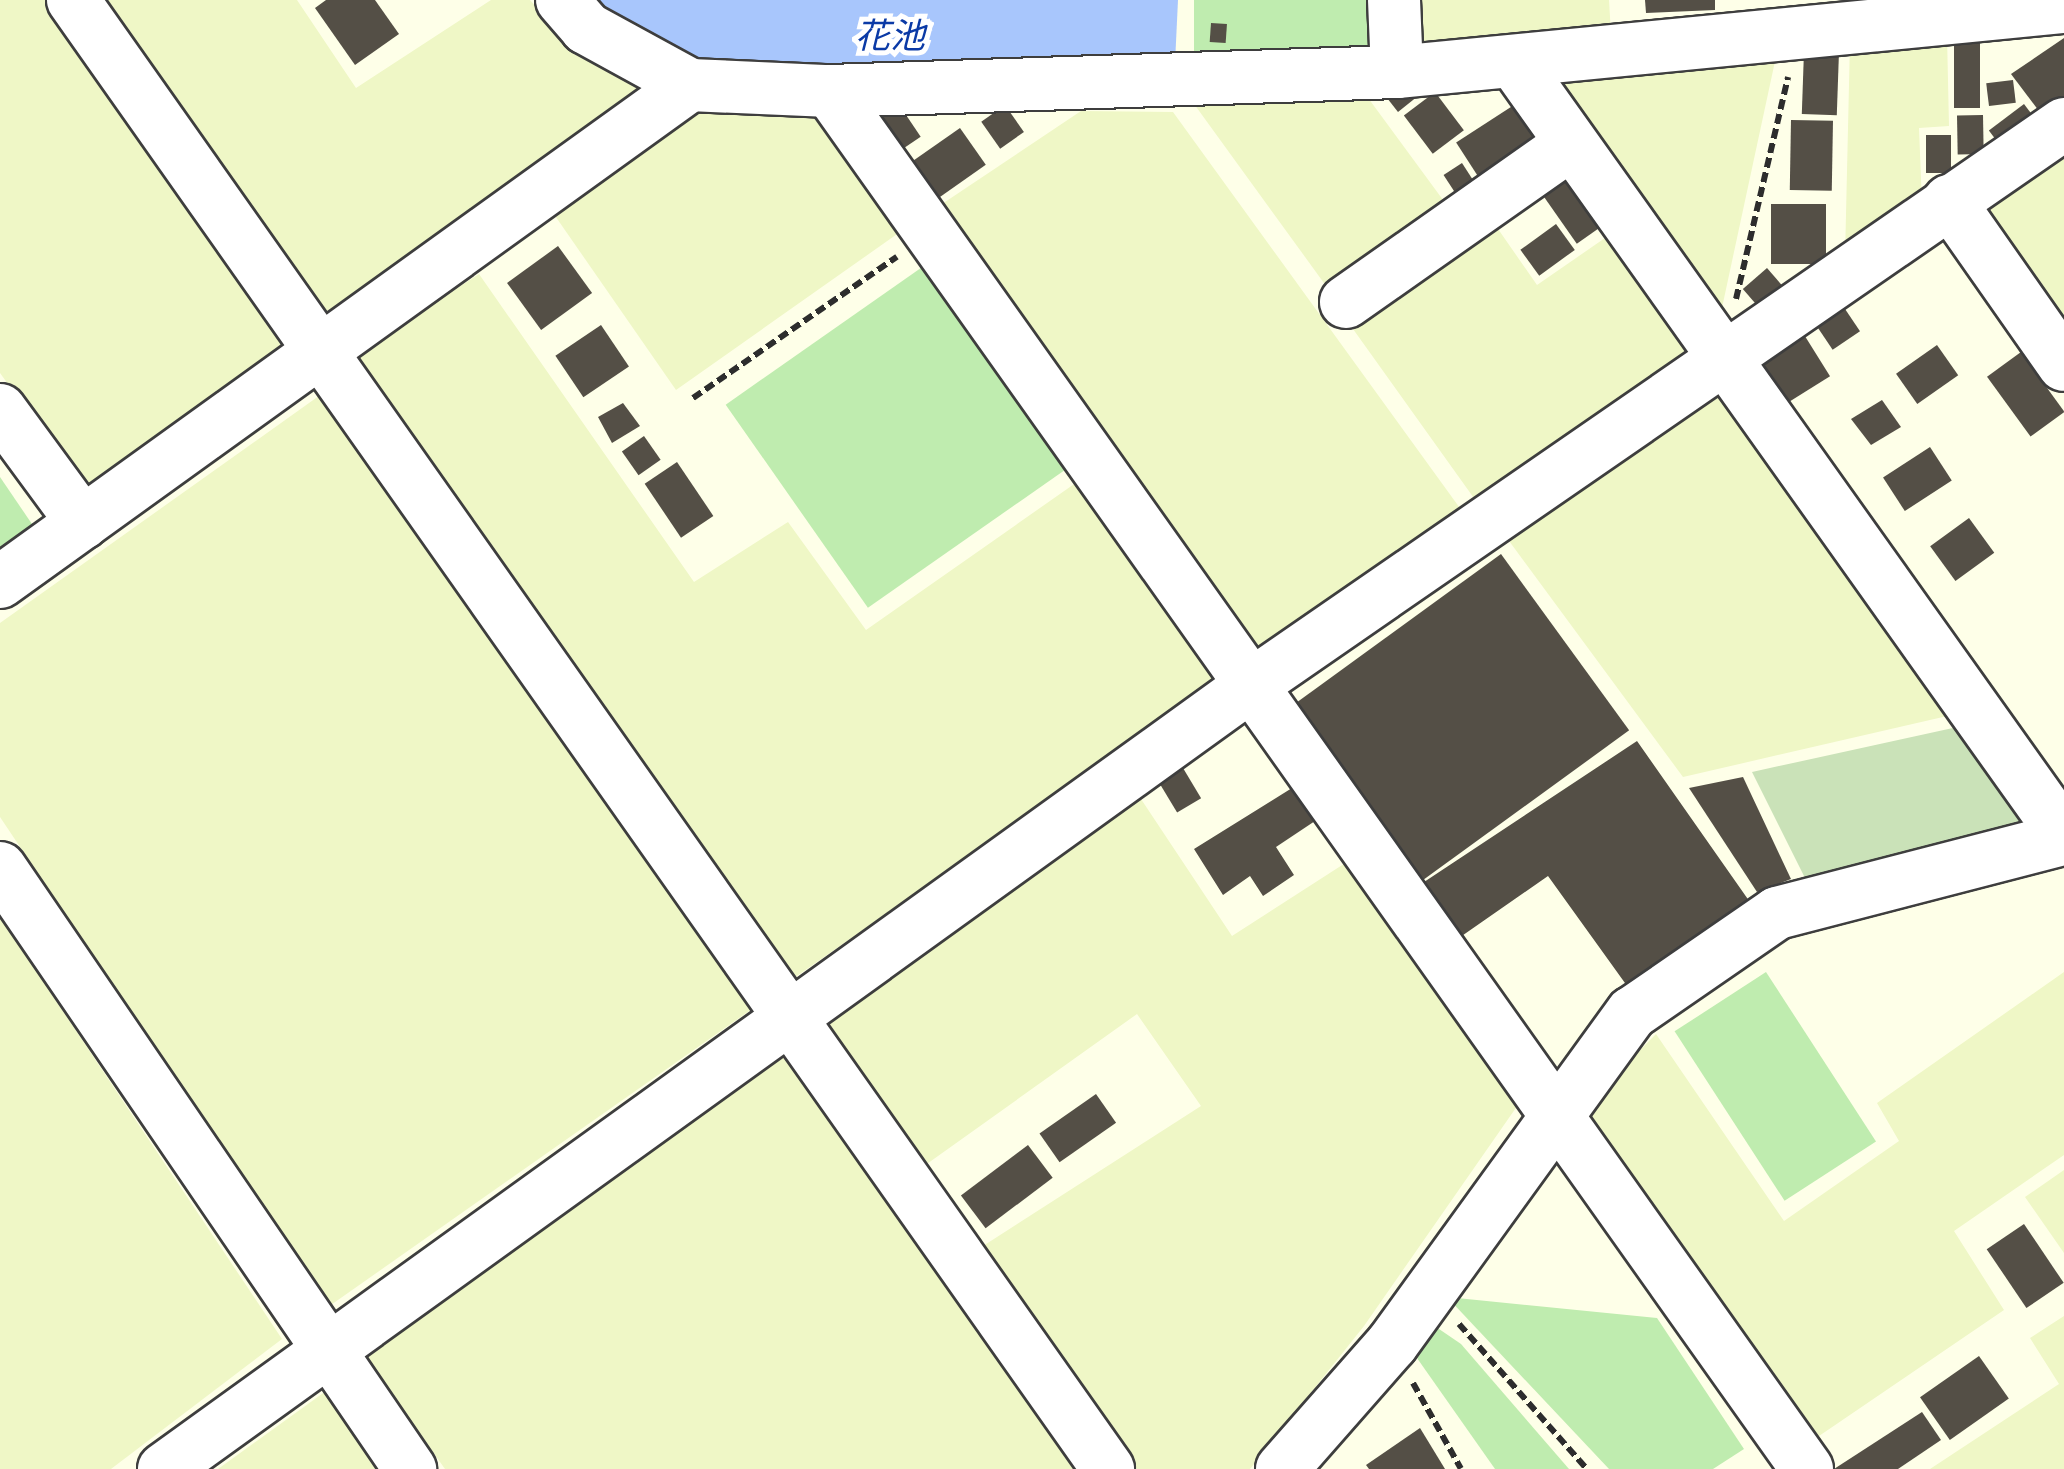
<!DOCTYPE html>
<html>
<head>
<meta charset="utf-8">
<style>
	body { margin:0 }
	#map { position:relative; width:2064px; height:1469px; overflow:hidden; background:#feffe8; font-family:"PT Serif","Noto Sans JP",serif }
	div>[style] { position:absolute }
	.farmland>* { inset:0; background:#eff7c6 }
	.green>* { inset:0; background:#bfecaf; transform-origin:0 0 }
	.cemetery>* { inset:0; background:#cae2b8 }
	.water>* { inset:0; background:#a8c6fc }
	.building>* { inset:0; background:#544f46; transform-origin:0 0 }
	.path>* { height:6px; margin-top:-3px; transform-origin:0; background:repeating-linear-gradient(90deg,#2d2d2d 0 10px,transparent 0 15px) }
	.roads { filter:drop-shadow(2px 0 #3e3e3e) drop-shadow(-2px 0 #3e3e3e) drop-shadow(0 2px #3e3e3e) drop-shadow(0 -2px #3e3e3e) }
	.minor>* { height:52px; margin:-26px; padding:0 26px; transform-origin:26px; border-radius:26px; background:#fff }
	span { translate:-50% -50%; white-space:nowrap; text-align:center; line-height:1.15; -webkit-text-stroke:10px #fff; paint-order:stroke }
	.water-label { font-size:35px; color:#0b3aa6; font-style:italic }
</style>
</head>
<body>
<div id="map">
	<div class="farmland">
		<div style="clip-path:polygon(0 0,46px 0,295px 351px,89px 496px,0 373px)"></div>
		<div style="clip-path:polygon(98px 0,297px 0,356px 88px,491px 0,530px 0,563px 38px,645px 93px,327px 320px)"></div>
		<div style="clip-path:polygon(1410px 0,1609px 0,1611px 34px,1411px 53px)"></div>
		<div style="clip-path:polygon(1947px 35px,1949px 126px,1919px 128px,1922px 203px,1845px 258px,1850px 41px)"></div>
		<div style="clip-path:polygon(1777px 52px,1717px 331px,1536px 74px)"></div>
		<div style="clip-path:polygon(1363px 91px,1446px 204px,1329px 290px,1189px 97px)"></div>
		<div style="clip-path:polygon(696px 106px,820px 113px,900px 232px,676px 390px,551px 210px)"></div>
		<div style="clip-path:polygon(1081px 111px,1173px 112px,1462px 511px,1256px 656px,942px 204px)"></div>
		<div style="clip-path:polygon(2064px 155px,2064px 343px,1973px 214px)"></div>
		<div style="clip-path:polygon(1489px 216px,1537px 285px,1618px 229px,1706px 355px,1481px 508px,1343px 315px)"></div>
		<div style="clip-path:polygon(479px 274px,694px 582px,788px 522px,866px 630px,1077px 482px,1219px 681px,794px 978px,351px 357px)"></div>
		<div style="clip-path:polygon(1718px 382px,1956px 714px,1683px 777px,1501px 530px)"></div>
		<div style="clip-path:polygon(323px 393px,752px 1009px,328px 1307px,0 817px,0 623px)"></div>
		<div style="clip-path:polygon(1137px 793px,1232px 936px,1350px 860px,1520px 1102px,1364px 1326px,1250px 1469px,1137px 1469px,983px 1246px,1201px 1106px,1137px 1014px,924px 1166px,817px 1017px)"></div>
		<div style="clip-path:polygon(0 917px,282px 1339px,111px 1469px,0 1469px)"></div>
		<div style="clip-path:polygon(2064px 972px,2064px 1155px,1954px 1231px,2004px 1310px,1797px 1451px,1576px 1115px,1656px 1034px,1784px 1221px,1899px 1141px,1877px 1103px)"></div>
		<div style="clip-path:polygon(786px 1048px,1076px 1469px,445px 1469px,366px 1358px)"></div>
		<div style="clip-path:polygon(2064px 1170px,2064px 1253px,2025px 1197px)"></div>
		<div style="clip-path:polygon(2064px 1316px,2064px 1469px,1930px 1469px,2059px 1384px,2030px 1338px)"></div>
		<div style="clip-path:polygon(326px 1391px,382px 1469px,218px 1469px)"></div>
	</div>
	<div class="green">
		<div style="left:1194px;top:0;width:185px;height:62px"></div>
		<div style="left:928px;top:263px;width:248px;height:247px;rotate:55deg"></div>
		<div style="clip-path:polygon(0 477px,34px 527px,0 550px)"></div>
		<div style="left:1766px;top:972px;width:202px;height:109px;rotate:57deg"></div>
		<div style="clip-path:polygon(1447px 1297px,1657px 1318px,1744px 1449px,1713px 1469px,1609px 1469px)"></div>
		<div style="clip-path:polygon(1420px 1316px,1461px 1344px,1569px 1469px,1495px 1469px,1405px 1341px)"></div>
	</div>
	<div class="cemetery">
		<div style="clip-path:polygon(1962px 726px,2039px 829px,1806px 880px,1752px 772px)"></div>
	</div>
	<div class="water">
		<div style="clip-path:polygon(591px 0,1178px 0,1175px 63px,724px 69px,656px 47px)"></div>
	</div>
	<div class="building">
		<div style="clip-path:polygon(326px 0,375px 0,399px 34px,355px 65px,315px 8px)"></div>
		<div style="clip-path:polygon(1645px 0,1715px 0,1715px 10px,1646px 13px)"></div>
		<div style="left:1211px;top:23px;width:16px;height:19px;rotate:4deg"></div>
		<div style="clip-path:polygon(2064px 38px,2064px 100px,2042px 115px,2011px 74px)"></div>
		<div style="left:1954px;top:40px;width:26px;height:68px"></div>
		<div style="left:1804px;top:51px;width:35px;height:63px;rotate:2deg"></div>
		<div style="left:2013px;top:80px;width:23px;height:27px;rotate:83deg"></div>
		<div style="clip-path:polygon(1380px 89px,1418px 96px,1398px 112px)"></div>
		<div style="left:1435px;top:92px;width:48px;height:39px;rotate:53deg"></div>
		<div style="left:2024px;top:104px;width:21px;height:44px;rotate:53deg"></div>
		<div style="left:1005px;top:105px;width:33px;height:29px;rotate:55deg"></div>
		<div style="left:1514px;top:105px;width:46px;height:69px;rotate:57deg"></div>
		<div style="left:900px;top:106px;width:37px;height:33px;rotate:56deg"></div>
		<div style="left:1983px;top:115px;width:39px;height:26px;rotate:89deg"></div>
		<div style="left:1791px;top:120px;width:42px;height:70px;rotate:1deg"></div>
		<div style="left:960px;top:128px;width:45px;height:69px;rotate:55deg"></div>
		<div style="left:1926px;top:135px;width:25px;height:38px"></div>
		<div style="left:1462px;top:163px;width:24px;height:22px;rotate:57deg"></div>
		<div style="left:1565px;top:164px;width:72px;height:36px;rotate:55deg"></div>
		<div style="left:1771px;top:204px;width:55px;height:60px"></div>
		<div style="left:1556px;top:224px;width:32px;height:44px;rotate:54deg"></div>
		<div style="left:558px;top:246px;width:58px;height:63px;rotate:54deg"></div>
		<div style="left:1767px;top:268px;width:35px;height:32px;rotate:49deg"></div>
		<div style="left:1841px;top:303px;width:34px;height:33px;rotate:56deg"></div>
		<div style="left:601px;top:325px;width:50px;height:55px;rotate:56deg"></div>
		<div style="left:1803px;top:333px;width:51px;height:58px;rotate:58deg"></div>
		<div style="left:1937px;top:345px;width:37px;height:50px;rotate:55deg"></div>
		<div style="left:2021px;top:352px;width:74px;height:42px;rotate:54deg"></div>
		<div style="clip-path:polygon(1882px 400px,1901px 427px,1871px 445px,1851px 419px)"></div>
		<div style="clip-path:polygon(623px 403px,640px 426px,612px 443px,598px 417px)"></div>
		<div style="left:644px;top:436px;width:29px;height:27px;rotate:55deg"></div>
		<div style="left:1930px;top:447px;width:40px;height:56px;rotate:57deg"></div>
		<div style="left:677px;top:462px;width:65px;height:39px;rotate:56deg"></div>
		<div style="left:1969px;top:518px;width:43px;height:48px;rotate:54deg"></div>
		<div style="left:1501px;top:554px;width:218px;height:256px;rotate:54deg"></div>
		<div style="clip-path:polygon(1637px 741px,1752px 905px,1630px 990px,1548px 876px,1456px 940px,1418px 886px)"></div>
		<div style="left:1180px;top:763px;width:41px;height:28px;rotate:59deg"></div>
		<div style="clip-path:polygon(1743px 777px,1791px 879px,1757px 892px,1689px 788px)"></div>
		<div style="clip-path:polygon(1292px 788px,1315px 821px,1276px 847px,1294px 875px,1263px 896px,1250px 876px,1223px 895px,1194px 849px)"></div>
		<div style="left:1096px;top:1094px;width:35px;height:69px;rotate:55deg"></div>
		<div style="left:1028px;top:1145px;width:41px;height:84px;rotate:53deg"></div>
		<div style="left:2024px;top:1224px;width:71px;height:45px;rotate:56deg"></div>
		<div style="left:1979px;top:1356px;width:52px;height:72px;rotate:55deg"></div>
		<div style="clip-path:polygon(1922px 1412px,1941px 1440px,1898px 1469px,1834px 1469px)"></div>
		<div style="clip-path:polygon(1420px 1428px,1445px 1469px,1369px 1469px,1366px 1465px)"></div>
	</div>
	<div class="path">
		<div style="left:1736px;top:299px;width:228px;rotate:-76.8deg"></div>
		<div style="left:693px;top:398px;width:248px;rotate:-34.7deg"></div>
		<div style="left:1459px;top:1324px;width:193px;rotate:48.6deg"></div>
		<div style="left:1413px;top:1383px;width:98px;rotate:60.8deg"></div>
	</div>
	<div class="roads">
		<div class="minor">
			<div style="left:73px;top:0;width:1797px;rotate:54.83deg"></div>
			<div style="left:562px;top:0;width:37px;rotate:49deg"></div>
			<div style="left:586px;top:28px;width:119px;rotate:28.7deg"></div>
			<div style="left:690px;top:85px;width:140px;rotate:2.5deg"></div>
			<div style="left:830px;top:91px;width:567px;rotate:-1.92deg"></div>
			<div style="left:1397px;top:72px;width:670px;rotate:-5.57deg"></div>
			<div style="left:1394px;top:0;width:72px;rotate:87.6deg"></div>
			<div style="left:1514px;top:62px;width:949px;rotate:54.57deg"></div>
			<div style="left:830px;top:91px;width:1689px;rotate:54.66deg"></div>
			<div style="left:1949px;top:201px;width:200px;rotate:55deg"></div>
			<div style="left:1346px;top:302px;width:275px;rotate:-35.1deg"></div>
			<div style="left:0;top:410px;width:140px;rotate:53.7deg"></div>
			<div style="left:0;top:582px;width:850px;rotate:-35.76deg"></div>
			<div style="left:0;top:868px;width:728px;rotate:55.7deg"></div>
			<div style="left:164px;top:1469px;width:1339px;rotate:-35.79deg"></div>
			<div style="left:1250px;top:686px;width:989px;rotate:-34.62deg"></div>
			<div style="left:1282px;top:1469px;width:167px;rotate:-48.7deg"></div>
			<div style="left:1392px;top:1344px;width:409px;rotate:-54.1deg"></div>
			<div style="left:1632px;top:1013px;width:176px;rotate:-34.6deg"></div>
			<div style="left:1777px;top:913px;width:296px;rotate:-14.5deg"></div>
		</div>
	</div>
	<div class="water-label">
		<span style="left:890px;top:35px">花池</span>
	</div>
</div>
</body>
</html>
